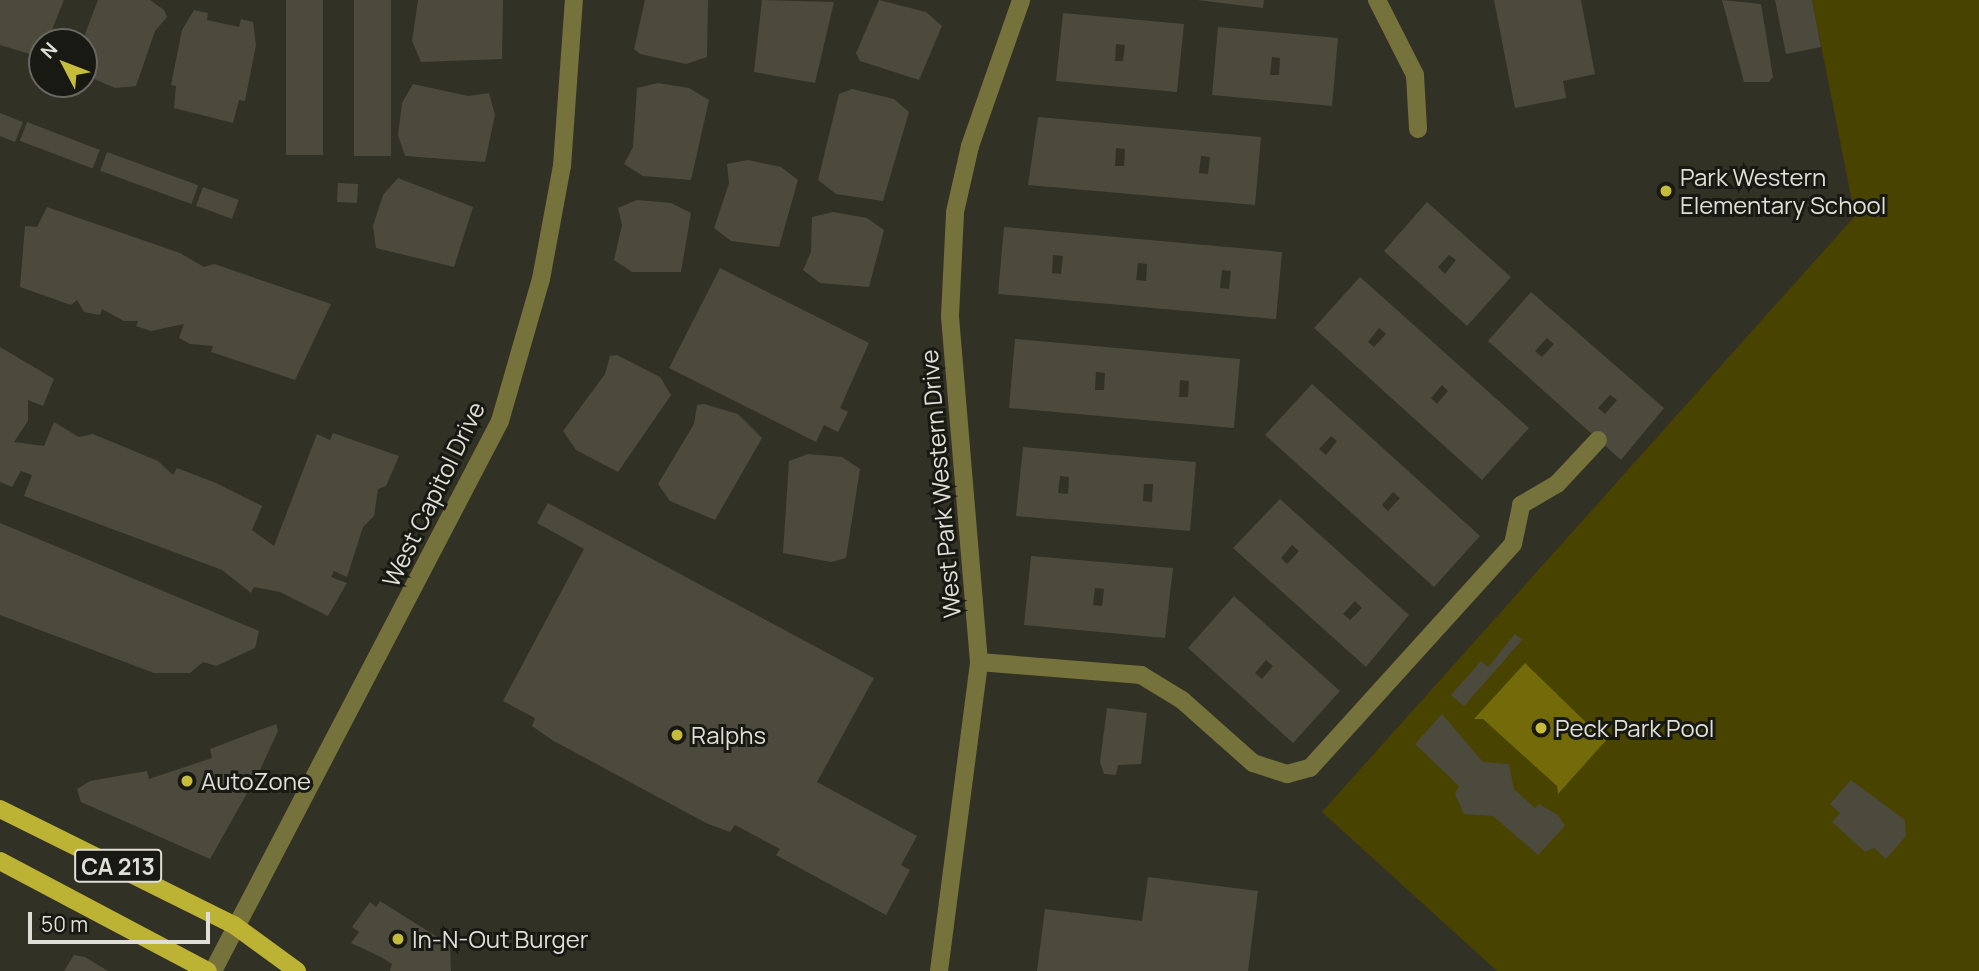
<!DOCTYPE html>
<html>
<head>
<meta charset="utf-8">
<style>
	body { margin:0 }
	#map { position:relative; width:1979px; height:971px; overflow:hidden; background:#323125; font-family:Manrope,sans-serif }
	div>[style] { position:absolute }
	.green>* { inset:0; background:#494300 }
	.water>* { inset:0; background:#736b0a }
	.building>* { inset:0; background:#4b4a3d; transform-origin:0 0 }
	.minor>* { height:18px; margin:-9px; padding:0 9px; transform-origin:9px; border-radius:9px; background:#76723c }
	.major>* { height:18px; margin:-9px; padding:0 9px; transform-origin:9px; border-radius:9px; background:#bcb234 }
	.dots>* { width:19px; height:19px; translate:-50% -50%; box-sizing:border-box; border:4px solid #191913; border-radius:50% }
	span { translate:-50% -50%; white-space:nowrap; text-align:center; line-height:1.15; -webkit-text-stroke:6px #191913; paint-order:stroke }
	.shield-label span { padding:2px 5px; background:#191913; border:2px solid; border-radius:5px; -webkit-text-stroke-width:0 }
	.shield-label { font-size:23px; color:#dfdfd7; font-weight:700 }
	.poi-label { font-size:24px; color:#dfdfd7 }
	.left { translate:0 -50%; text-align:left }
	.street-label { font-size:24px; color:#dfdfd7 }
	.north { position:absolute; left:28px; top:28px; width:70px; height:70px; box-sizing:border-box; background:#191913; border:2px solid #686861; border-radius:50%; rotate:312deg; font-size:19px; font-weight:700; line-height:28px; text-align:center; color:#dfdfd7 }
	.north::after { content:''; display:block; margin:auto; width:24px; height:32px; background:#c6bc3c; clip-path:polygon(50% 0,100% 100%,50% 72%,0 100%) }
	.scale { position:absolute; left:28px; top:912px; width:182px; height:32px; box-sizing:border-box; border:4px solid #dfdfd7; border-top:0; padding-left:9px; font-size:21px; line-height:24px; white-space:nowrap; color:#dfdfd7; -webkit-text-stroke:5px #191913; paint-order:stroke }
</style>
</head>
<body>
<div id="map">
	<div class="green">
		<div style="clip-path:polygon(1812px 0,1979px 0,1979px 971px,1497px 971px,1322px 812px,1855px 216px)"></div>
	</div>
	<div class="water">
		<div style="clip-path:polygon(1525px 663px,1599px 735px,1609px 737px,1558px 794px,1557px 786px,1483px 719px,1474px 719px)"></div>
	</div>
	<div class="building">
		<div style="clip-path:polygon(0 0,64px 0,49px 37px,55px 42px,42px 42px,40px 57px,0 45px)"></div>
		<div style="clip-path:polygon(98px 0,150px 0,164px 10px,167px 17px,155px 31px,136px 86px,115px 88px,85px 75px,82px 42px)"></div>
		<div style="left:286px;top:0;width:37px;height:155px"></div>
		<div style="left:354px;top:0;width:37px;height:156px"></div>
		<div style="clip-path:polygon(418px 0,503px 0,502px 59px,421px 62px,412px 41px)"></div>
		<div style="clip-path:polygon(645px 0,708px 0,707px 57px,686px 64px,640px 54px,634px 49px)"></div>
		<div style="clip-path:polygon(762px 0,834px 2px,815px 83px,754px 72px)"></div>
		<div style="clip-path:polygon(879px 0,926px 12px,942px 26px,919px 80px,860px 61px,856px 53px)"></div>
		<div style="clip-path:polygon(1197px 0,1264px 0,1263px 8px)"></div>
		<div style="clip-path:polygon(1494px 0,1581px 0,1595px 74px,1563px 81px,1566px 98px,1515px 108px)"></div>
		<div style="clip-path:polygon(1722px 0,1761px 4px,1773px 77px,1769px 82px,1744px 82px)"></div>
		<div style="clip-path:polygon(1775px 0,1812px 0,1821px 47px,1786px 54px)"></div>
		<div style="clip-path:polygon(194px 10px,208px 13px,207px 20px,239px 27px,241px 19px,253px 22px,256px 45px,245px 101px,239px 100px,233px 123px,174px 108px,176px 86px,171px 85px,182px 30px)"></div>
		<div style="clip-path:polygon(evenodd,1063px 13px,1184px 24px,1177px 92px,1056px 81px,1063px 13px,1116px 44px,1125px 45px,1123px 61px,1115px 61px,1116px 44px)"></div>
		<div style="clip-path:polygon(evenodd,1218px 27px,1338px 38px,1332px 106px,1212px 95px,1218px 27px,1272px 57px,1280px 58px,1279px 75px,1270px 75px,1272px 57px)"></div>
		<div style="clip-path:polygon(658px 83px,689px 88px,709px 100px,691px 180px,643px 176px,624px 164px,633px 147px,637px 88px)"></div>
		<div style="clip-path:polygon(413px 84px,468px 96px,489px 93px,495px 115px,485px 162px,405px 156px,398px 135px,402px 103px)"></div>
		<div style="clip-path:polygon(852px 89px,894px 99px,909px 112px,883px 201px,836px 194px,818px 180px,839px 94px)"></div>
		<div style="clip-path:polygon(0 113px,23px 122px,15px 142px,0 136px)"></div>
		<div style="clip-path:polygon(evenodd,1038px 117px,1261px 137px,1255px 205px,1028px 185px,1038px 117px,1116px 148px,1125px 149px,1124px 166px,1115px 166px,1116px 148px,1038px 117px,1201px 156px,1210px 157px,1208px 174px,1199px 173px,1201px 156px)"></div>
		<div style="left:27px;top:122px;width:78px;height:20px;rotate:21deg"></div>
		<div style="left:107px;top:152px;width:97px;height:20px;rotate:20deg"></div>
		<div style="clip-path:polygon(748px 160px,781px 167px,798px 180px,779px 247px,731px 241px,714px 228px,729px 183px,727px 164px)"></div>
		<div style="clip-path:polygon(398px 178px,473px 207px,454px 267px,376px 248px,373px 226px,383px 195px)"></div>
		<div style="left:338px;top:183px;width:20px;height:19px;rotate:3deg"></div>
		<div style="left:203px;top:187px;width:38px;height:20px;rotate:20deg"></div>
		<div style="clip-path:polygon(637px 200px,671px 203px,691px 213px,681px 272px,632px 272px,614px 260px,622px 225px,618px 208px)"></div>
		<div style="clip-path:polygon(evenodd,1427px 202px,1511px 277px,1467px 326px,1384px 251px,1427px 202px,1449px 255px,1456px 260px,1445px 274px,1438px 267px,1449px 255px)"></div>
		<div style="clip-path:polygon(47px 207px,180px 253px,204px 267px,214px 264px,331px 304px,295px 380px,211px 352px,213px 346px,190px 344px,179px 338px,184px 324px,151px 331px,136px 326px,138px 321px,124px 321px,102px 309px,100px 315px,84px 312px,77px 300px,71px 305px,20px 287px,25px 226px,37px 227px)"></div>
		<div style="clip-path:polygon(833px 212px,867px 218px,884px 230px,869px 287px,820px 283px,803px 270px,811px 252px,812px 217px)"></div>
		<div style="clip-path:polygon(evenodd,1004px 227px,1282px 252px,1276px 319px,998px 294px,1004px 227px,1053px 255px,1063px 256px,1061px 274px,1052px 273px,1053px 255px,1004px 227px,1138px 263px,1147px 264px,1146px 281px,1136px 280px,1138px 263px,1004px 227px,1222px 270px,1231px 271px,1229px 289px,1220px 288px,1222px 270px)"></div>
		<div style="clip-path:polygon(720px 268px,869px 343px,840px 408px,848px 412px,838px 432px,824px 425px,816px 442px,669px 368px)"></div>
		<div style="clip-path:polygon(evenodd,1360px 277px,1529px 428px,1482px 480px,1314px 328px,1360px 277px,1379px 328px,1386px 334px,1374px 347px,1368px 342px,1379px 328px,1360px 277px,1442px 385px,1448px 391px,1437px 404px,1431px 398px,1442px 385px)"></div>
		<div style="clip-path:polygon(evenodd,1531px 292px,1664px 408px,1621px 460px,1488px 341px,1531px 292px,1547px 338px,1554px 344px,1542px 357px,1535px 351px,1547px 338px,1531px 292px,1610px 395px,1617px 400px,1605px 414px,1598px 408px,1610px 395px)"></div>
		<div style="clip-path:polygon(evenodd,1015px 339px,1240px 359px,1234px 428px,1009px 408px,1015px 339px,1096px 372px,1105px 373px,1104px 390px,1095px 390px,1096px 372px,1015px 339px,1180px 380px,1189px 381px,1188px 397px,1179px 397px,1180px 380px)"></div>
		<div style="clip-path:polygon(0 347px,54px 379px,43px 406px,28px 400px,28px 421px,14px 442px,44px 446px,54px 422px,79px 437px,93px 434px,158px 461px,173px 475px,177px 468px,216px 483px,262px 506px,252px 530px,274px 546px,317px 434px,330px 440px,333px 433px,399px 456px,386px 486px,378px 489px,374px 516px,363px 527px,347px 577px,334px 571px,331px 577px,347px 583px,328px 616px,280px 592px,254px 587px,251px 593px,222px 570px,24px 496px,32px 475px,21px 471px,12px 487px,0 482px)"></div>
		<div style="clip-path:polygon(617px 355px,660px 377px,671px 395px,618px 472px,576px 450px,563px 431px,605px 374px,610px 356px)"></div>
		<div style="clip-path:polygon(evenodd,1312px 384px,1480px 536px,1434px 587px,1265px 435px,1312px 384px,1331px 436px,1337px 441px,1326px 455px,1319px 449px,1331px 436px,1312px 384px,1393px 492px,1400px 498px,1388px 511px,1382px 505px,1393px 492px)"></div>
		<div style="clip-path:polygon(704px 404px,738px 414px,762px 438px,715px 520px,670px 501px,658px 484px,694px 424px,697px 405px)"></div>
		<div style="clip-path:polygon(evenodd,1023px 447px,1196px 462px,1190px 531px,1016px 516px,1023px 447px,1060px 476px,1069px 477px,1068px 494px,1058px 493px,1060px 476px,1023px 447px,1144px 484px,1153px 484px,1152px 502px,1143px 501px,1144px 484px)"></div>
		<div style="clip-path:polygon(808px 454px,842px 457px,860px 469px,846px 558px,831px 562px,783px 553px,789px 461px)"></div>
		<div style="clip-path:polygon(evenodd,1280px 499px,1409px 615px,1366px 667px,1233px 548px,1280px 499px,1292px 545px,1299px 551px,1287px 564px,1281px 558px,1292px 545px,1280px 499px,1355px 601px,1362px 608px,1350px 620px,1343px 614px,1355px 601px)"></div>
		<div style="clip-path:polygon(548px 503px,874px 678px,817px 782px,917px 836px,901px 865px,910px 870px,886px 915px,776px 855px,780px 849px,735px 825px,730px 832px,706px 823px,552px 740px,532px 726px,535px 718px,503px 701px,584px 549px,537px 523px)"></div>
		<div style="clip-path:polygon(0 523px,259px 631px,255px 648px,216px 666px,203px 662px,190px 673px,154px 673px,0 615px)"></div>
		<div style="clip-path:polygon(evenodd,1031px 556px,1173px 568px,1165px 638px,1024px 625px,1031px 556px,1095px 588px,1104px 589px,1102px 606px,1093px 605px,1095px 588px)"></div>
		<div style="clip-path:polygon(evenodd,1234px 596px,1340px 691px,1293px 743px,1188px 648px,1234px 596px,1266px 660px,1273px 666px,1262px 679px,1255px 673px,1266px 660px)"></div>
		<div style="clip-path:polygon(1515px 634px,1522px 640px,1464px 706px,1451px 695px,1481px 661px,1488px 667px)"></div>
		<div style="clip-path:polygon(1107px 708px,1147px 713px,1141px 764px,1118px 765px,1116px 775px,1104px 774px,1100px 762px)"></div>
		<div style="clip-path:polygon(1442px 714px,1483px 762px,1509px 764px,1514px 789px,1535px 808px,1539px 804px,1558px 815px,1565px 826px,1538px 855px,1493px 816px,1464px 814px,1455px 794px,1459px 786px,1415px 744px)"></div>
		<div style="clip-path:polygon(276px 724px,278px 731px,259px 772px,210px 859px,81px 802px,77px 789px,90px 781px,147px 771px,149px 779px,212px 758px,210px 749px)"></div>
		<div style="clip-path:polygon(1851px 780px,1905px 820px,1906px 836px,1886px 859px,1874px 848px,1865px 852px,1832px 822px,1840px 813px,1830px 804px)"></div>
		<div style="clip-path:polygon(1148px 877px,1258px 891px,1248px 971px,1037px 971px,1045px 909px,1142px 921px)"></div>
		<div style="clip-path:polygon(380px 901px,450px 945px,451px 971px,390px 971px,392px 964px,381px 957px,351px 943px,359px 932px,352px 927px,370px 902px,376px 907px)"></div>
		<div style="clip-path:polygon(74px 955px,85px 957px,108px 971px,64px 971px)"></div>
	</div>
	<div class="minor">
		<div style="left:1377px;top:0;width:84px;rotate:63.1deg"></div>
		<div style="left:1415px;top:75px;width:54px;rotate:86.8deg"></div>
		<div style="left:979px;top:662px;width:163px;rotate:4.6deg"></div>
		<div style="left:1141px;top:675px;width:48px;rotate:31.4deg"></div>
		<div style="left:1182px;top:700px;width:95px;rotate:41.6deg"></div>
		<div style="left:1253px;top:763px;width:36px;rotate:18deg"></div>
		<div style="left:1287px;top:774px;width:24px;rotate:-15deg"></div>
		<div style="left:1310px;top:768px;width:302px;rotate:-47.8deg"></div>
		<div style="left:1513px;top:544px;width:40px;rotate:-78deg"></div>
		<div style="left:1521px;top:505px;width:42px;rotate:-30.3deg"></div>
		<div style="left:1557px;top:484px;width:60px;rotate:-47deg"></div>
		<div style="left:213px;top:971px;width:620px;rotate:-62.44deg"></div>
		<div style="left:500px;top:421px;width:148px;rotate:-73.9deg"></div>
		<div style="left:541px;top:279px;width:115px;rotate:-79.5deg"></div>
		<div style="left:562px;top:166px;width:166px;rotate:-85.9deg"></div>
		<div style="left:939px;top:971px;width:312px;rotate:-82.6deg"></div>
		<div style="left:979px;top:662px;width:347px;rotate:-94.8deg"></div>
		<div style="left:950px;top:316px;width:104px;rotate:-87.2deg"></div>
		<div style="left:955px;top:212px;width:68px;rotate:-77.2deg"></div>
		<div style="left:970px;top:146px;width:155px;rotate:-70.7deg"></div>
	</div>
	<div class="major">
		<div style="left:0;top:809px;width:261px;rotate:26.4deg"></div>
		<div style="left:234px;top:925px;width:78px;rotate:36.1deg"></div>
		<div style="left:0;top:861px;width:235px;rotate:27.9deg"></div>
	</div>
	<div class="dots">
		<div style="left:1666px;top:191px;background:#c6bc3c"></div>
		<div style="left:1541px;top:728px;background:#c6bc3c"></div>
		<div style="left:677px;top:735px;background:#c6bc3c"></div>
		<div style="left:187px;top:781px;background:#c6bc3c"></div>
		<div style="left:398px;top:939px;background:#c6bc3c"></div>
	</div>
	<div class="shield-label">
		<span style="left:118px;top:866px">CA 213</span>
	</div>
	<div class="poi-label">
		<span class="left" style="left:1680px;top:191px">Park Western<br>Elementary School</span>
		<span class="left" style="left:1555px;top:728px">Peck Park Pool</span>
		<span class="left" style="left:691px;top:735px">Ralphs</span>
		<span class="left" style="left:201px;top:781px">AutoZone</span>
		<span class="left" style="left:412px;top:939px">In-N-Out Burger</span>
	</div>
	<div class="street-label">
		<span style="left:940px;top:484px;rotate:-95deg">West Park Western Drive</span>
		<span style="left:433px;top:494px;rotate:-64deg">West Capitol Drive</span>
	</div>
	<div class="north">N</div>
	<div class="scale">50 m</div>
</div>
</body>
</html>
